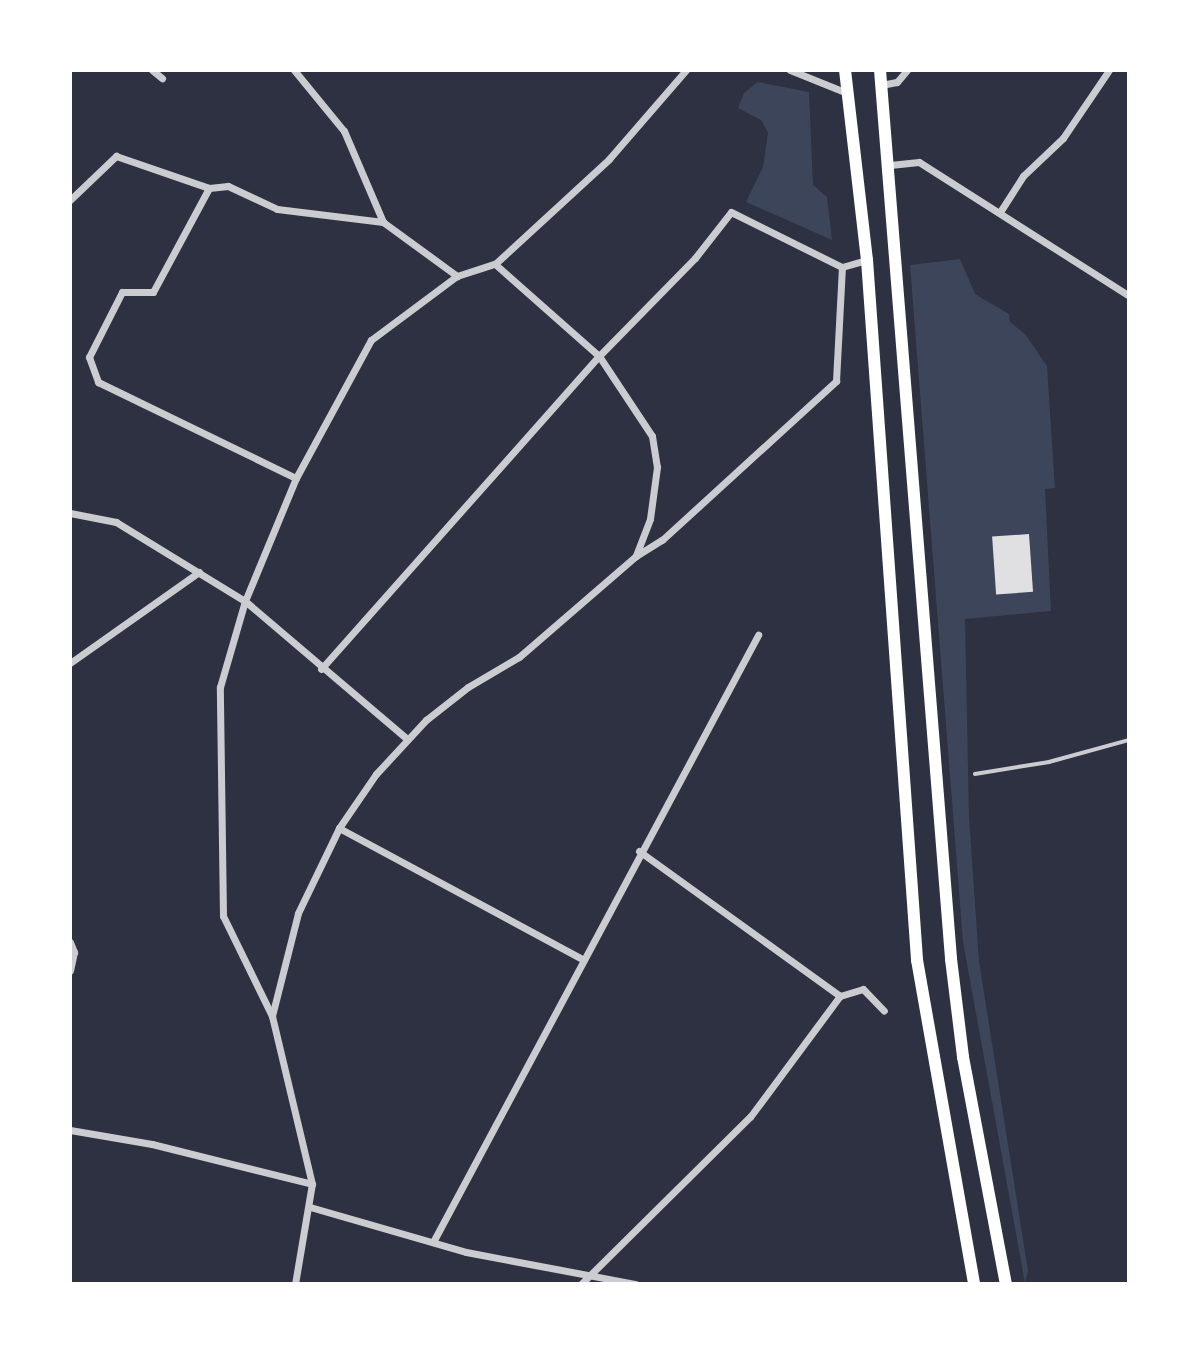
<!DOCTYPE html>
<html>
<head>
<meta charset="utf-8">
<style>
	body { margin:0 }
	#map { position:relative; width:1199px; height:1354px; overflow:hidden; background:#2d3142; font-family:Ubuntu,sans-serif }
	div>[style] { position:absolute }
	.green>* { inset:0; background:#3c4559 }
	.building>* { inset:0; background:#e0e0e3; transform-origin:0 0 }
	.service>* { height:3.5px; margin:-1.75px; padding:0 1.75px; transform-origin:1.75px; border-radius:1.75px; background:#caccd0 }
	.minor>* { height:7px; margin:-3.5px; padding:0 3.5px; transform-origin:3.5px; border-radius:3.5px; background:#caccd0 }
	.primary>* { height:12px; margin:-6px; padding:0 6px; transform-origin:6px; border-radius:6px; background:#fff }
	span { translate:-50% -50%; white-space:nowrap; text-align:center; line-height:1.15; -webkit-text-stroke:5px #fff; paint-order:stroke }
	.frame { position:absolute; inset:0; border:72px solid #fff; pointer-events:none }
</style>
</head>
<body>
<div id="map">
	<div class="green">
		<div style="clip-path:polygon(758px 82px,809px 92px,813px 185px,827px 197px,832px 240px,746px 202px,763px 167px,768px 133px,761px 120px,738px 108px,744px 93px)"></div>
		<div style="clip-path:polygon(960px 259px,975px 294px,1009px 314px,1010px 322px,1025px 334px,1047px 366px,1055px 488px,1045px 489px,1051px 611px,965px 619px,969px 817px,979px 961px,1028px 1271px,1025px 1283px,963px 942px,910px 265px)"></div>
	</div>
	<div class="building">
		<div style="left:1029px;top:534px;width:58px;height:37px;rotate:86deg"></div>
	</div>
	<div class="service">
		<div style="left:975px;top:774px;width:75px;rotate:-9.2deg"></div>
		<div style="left:1049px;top:762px;width:83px;rotate:-15.4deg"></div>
	</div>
	<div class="minor">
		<div style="left:152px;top:70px;width:13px;rotate:39deg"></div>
		<div style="left:294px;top:70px;width:79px;rotate:50.7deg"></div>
		<div style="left:344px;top:131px;width:99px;rotate:66.8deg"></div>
		<div style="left:790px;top:70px;width:61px;rotate:22deg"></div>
		<div style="left:881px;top:85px;width:16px;rotate:-11deg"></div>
		<div style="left:897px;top:82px;width:16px;rotate:-50deg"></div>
		<div style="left:890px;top:165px;width:29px;rotate:-6deg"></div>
		<div style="left:919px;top:162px;width:249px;rotate:32.5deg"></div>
		<div style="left:209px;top:188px;width:118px;rotate:118.3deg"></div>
		<div style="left:153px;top:292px;width:31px;rotate:180deg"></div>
		<div style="left:122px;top:292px;width:73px;rotate:116.9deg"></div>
		<div style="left:89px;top:357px;width:27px;rotate:70deg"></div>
		<div style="left:98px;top:382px;width:220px;rotate:25.9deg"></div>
		<div style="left:70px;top:200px;width:64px;rotate:-43.7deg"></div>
		<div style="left:116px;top:156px;width:98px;rotate:19deg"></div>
		<div style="left:209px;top:188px;width:19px;rotate:-6deg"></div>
		<div style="left:228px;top:186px;width:54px;rotate:25.1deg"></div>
		<div style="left:277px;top:209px;width:107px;rotate:7deg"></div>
		<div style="left:383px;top:222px;width:92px;rotate:36.1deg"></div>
		<div style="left:1000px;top:212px;width:43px;rotate:-57.4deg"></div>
		<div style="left:1023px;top:176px;width:55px;rotate:-43.5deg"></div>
		<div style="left:1063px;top:138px;width:82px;rotate:-55.9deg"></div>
		<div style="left:495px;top:264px;width:139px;rotate:41.5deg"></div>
		<div style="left:599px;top:356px;width:96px;rotate:56.5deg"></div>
		<div style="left:652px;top:436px;width:31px;rotate:81deg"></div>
		<div style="left:657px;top:467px;width:52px;rotate:97.7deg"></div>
		<div style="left:650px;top:519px;width:40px;rotate:111deg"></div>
		<div style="left:70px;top:513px;width:47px;rotate:11.1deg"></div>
		<div style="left:116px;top:522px;width:151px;rotate:31.5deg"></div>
		<div style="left:245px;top:601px;width:211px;rotate:40.4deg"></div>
		<div style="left:70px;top:663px;width:158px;rotate:-35.2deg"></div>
		<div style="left:321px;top:669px;width:419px;rotate:-48.4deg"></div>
		<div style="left:599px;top:356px;width:137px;rotate:-45.6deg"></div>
		<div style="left:695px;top:258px;width:58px;rotate:-52deg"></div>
		<div style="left:731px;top:212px;width:124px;rotate:26.4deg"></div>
		<div style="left:339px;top:828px;width:278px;rotate:28.3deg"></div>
		<div style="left:639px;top:851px;width:248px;rotate:35.8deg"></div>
		<div style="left:70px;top:942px;width:11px;rotate:68deg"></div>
		<div style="left:74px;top:952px;width:19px;rotate:102deg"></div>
		<div style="left:272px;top:1016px;width:106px;rotate:-75.8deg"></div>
		<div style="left:298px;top:913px;width:94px;rotate:-64.2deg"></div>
		<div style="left:339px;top:828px;width:65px;rotate:-55.6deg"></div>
		<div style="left:376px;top:774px;width:74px;rotate:-47.2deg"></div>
		<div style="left:426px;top:720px;width:53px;rotate:-38.2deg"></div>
		<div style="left:468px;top:687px;width:59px;rotate:-30.5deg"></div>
		<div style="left:519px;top:657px;width:155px;rotate:-40.8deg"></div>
		<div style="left:636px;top:556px;width:31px;rotate:-32deg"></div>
		<div style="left:662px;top:540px;width:236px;rotate:-42.4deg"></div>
		<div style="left:836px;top:381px;width:114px;rotate:-87deg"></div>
		<div style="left:842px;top:267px;width:26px;rotate:-16deg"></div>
		<div style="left:70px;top:1130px;width:83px;rotate:9.7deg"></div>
		<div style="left:152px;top:1144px;width:165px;rotate:14deg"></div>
		<div style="left:310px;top:1207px;width:162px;rotate:16.1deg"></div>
		<div style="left:466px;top:1252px;width:173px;rotate:10.7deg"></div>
		<div style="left:433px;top:1242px;width:689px;rotate:-61.83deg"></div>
		<div style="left:295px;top:1284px;width:101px;rotate:-80.4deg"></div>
		<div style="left:312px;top:1184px;width:173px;rotate:-103.4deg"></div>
		<div style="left:272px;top:1016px;width:111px;rotate:-116.1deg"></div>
		<div style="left:223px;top:916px;width:229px;rotate:-90.8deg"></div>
		<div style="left:220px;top:687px;width:90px;rotate:-73.8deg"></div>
		<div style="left:245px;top:601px;width:133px;rotate:-67.5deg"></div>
		<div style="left:296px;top:478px;width:157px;rotate:-61.5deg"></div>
		<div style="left:371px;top:340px;width:107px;rotate:-36.7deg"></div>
		<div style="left:457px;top:276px;width:40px;rotate:-18deg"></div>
		<div style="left:495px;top:264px;width:155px;rotate:-42.6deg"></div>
		<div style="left:609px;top:159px;width:118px;rotate:-49.1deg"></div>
		<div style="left:581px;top:1284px;width:238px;rotate:-44.7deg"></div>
		<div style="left:750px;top:1117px;width:151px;rotate:-53.4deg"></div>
		<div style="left:840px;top:996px;width:24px;rotate:-17deg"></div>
		<div style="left:863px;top:989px;width:30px;rotate:46deg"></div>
	</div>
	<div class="primary">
		<div style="left:845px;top:70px;width:191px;rotate:83.4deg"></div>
		<div style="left:867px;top:260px;width:702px;rotate:85.91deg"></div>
		<div style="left:917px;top:960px;width:329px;rotate:80deg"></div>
		<div style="left:880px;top:70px;width:892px;rotate:85.43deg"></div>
		<div style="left:951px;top:959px;width:99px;rotate:83deg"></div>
		<div style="left:963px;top:1057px;width:231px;rotate:79.3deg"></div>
	</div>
	<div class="frame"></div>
</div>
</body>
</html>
